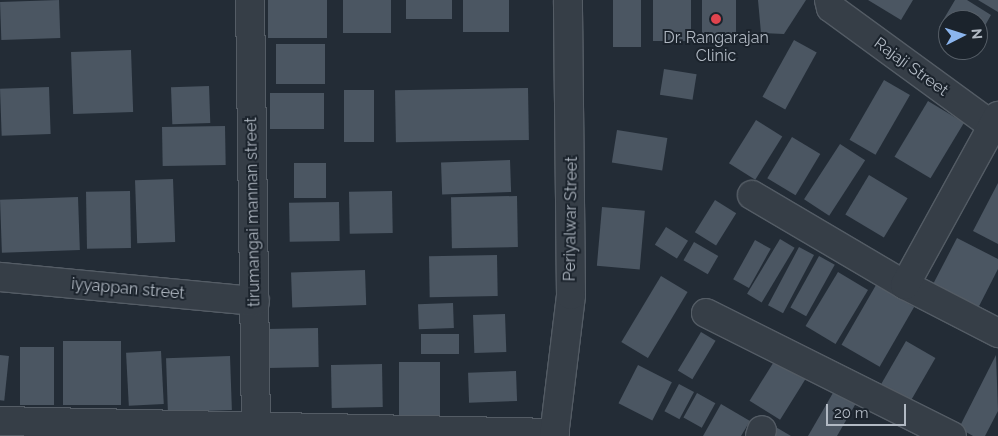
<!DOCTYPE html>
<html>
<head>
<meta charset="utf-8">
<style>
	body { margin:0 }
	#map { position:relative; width:998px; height:436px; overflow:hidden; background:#232c36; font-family:Raleway,sans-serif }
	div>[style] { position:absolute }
	.building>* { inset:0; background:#4b5662; transform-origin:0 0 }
	.roads { filter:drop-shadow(1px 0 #545c65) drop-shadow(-1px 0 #545c65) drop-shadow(0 1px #545c65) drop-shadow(0 -1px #545c65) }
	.minor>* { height:28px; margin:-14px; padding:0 14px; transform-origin:14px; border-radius:14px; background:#363e47 }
	.dots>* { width:14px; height:14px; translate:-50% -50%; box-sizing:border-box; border:2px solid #1b232c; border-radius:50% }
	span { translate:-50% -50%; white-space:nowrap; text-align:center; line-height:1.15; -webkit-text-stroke:4px #1b232c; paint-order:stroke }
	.poi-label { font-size:16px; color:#b1b9c3 }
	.street-label { font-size:16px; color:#b1b9c3 }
	.north { position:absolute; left:938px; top:10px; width:50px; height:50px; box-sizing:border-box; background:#1b232c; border:1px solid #575f68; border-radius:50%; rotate:85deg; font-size:14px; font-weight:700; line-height:20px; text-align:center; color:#b1b9c3 }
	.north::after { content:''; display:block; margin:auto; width:18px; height:22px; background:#8bb5ee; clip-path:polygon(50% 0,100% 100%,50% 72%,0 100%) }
	.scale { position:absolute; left:826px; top:404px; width:80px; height:22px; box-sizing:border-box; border:2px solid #b1b9c3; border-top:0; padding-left:6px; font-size:15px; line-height:18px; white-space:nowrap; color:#b1b9c3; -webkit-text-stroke:4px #1b232c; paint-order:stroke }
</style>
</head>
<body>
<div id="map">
	<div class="building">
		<div style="left:59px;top:0;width:38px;height:59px;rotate:88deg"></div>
		<div style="left:268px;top:0;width:59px;height:38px"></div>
		<div style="left:343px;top:0;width:48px;height:33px"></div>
		<div style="left:406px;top:0;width:46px;height:19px"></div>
		<div style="left:463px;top:0;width:46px;height:32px"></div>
		<div style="left:613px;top:0;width:28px;height:47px"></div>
		<div style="left:653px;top:0;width:38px;height:41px"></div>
		<div style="left:702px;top:0;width:34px;height:42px"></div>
		<div style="clip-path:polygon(758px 0,806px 0,784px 34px,761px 33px)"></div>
		<div style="clip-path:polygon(868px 0,913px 0,901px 20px)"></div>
		<div style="clip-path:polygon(955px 0,967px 0,991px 15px,978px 38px,978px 20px,948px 20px,948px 33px,939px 27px)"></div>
		<div style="clip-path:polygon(978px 0,998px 0,998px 12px)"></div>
		<div style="left:794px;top:40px;width:26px;height:65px;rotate:29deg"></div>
		<div style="left:325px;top:44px;width:40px;height:49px;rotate:90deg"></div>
		<div style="left:131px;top:50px;width:62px;height:60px;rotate:88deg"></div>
		<div style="left:664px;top:69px;width:33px;height:26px;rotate:9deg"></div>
		<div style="left:884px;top:80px;width:30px;height:69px;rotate:30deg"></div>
		<div style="left:209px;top:86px;width:37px;height:38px;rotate:88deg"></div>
		<div style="left:49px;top:87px;width:47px;height:49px;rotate:88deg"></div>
		<div style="left:528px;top:88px;width:52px;height:133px;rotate:89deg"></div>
		<div style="left:344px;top:90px;width:30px;height:52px"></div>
		<div style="left:270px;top:93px;width:54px;height:36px"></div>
		<div style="left:928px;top:101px;width:42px;height:65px;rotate:31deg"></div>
		<div style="left:756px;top:120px;width:31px;height:51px;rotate:32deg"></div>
		<div style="left:225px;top:126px;width:39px;height:63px;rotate:89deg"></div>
		<div style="left:617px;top:130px;width:51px;height:33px;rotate:9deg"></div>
		<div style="left:792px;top:137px;width:33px;height:48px;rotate:31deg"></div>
		<div style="left:840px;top:144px;width:30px;height:66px;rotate:33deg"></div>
		<div style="left:510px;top:160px;width:32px;height:69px;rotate:88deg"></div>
		<div style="left:294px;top:163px;width:32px;height:35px"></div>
		<div style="left:869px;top:175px;width:45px;height:46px;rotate:31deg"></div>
		<div style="left:173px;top:179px;width:63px;height:38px;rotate:88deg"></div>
		<div style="clip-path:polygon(998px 183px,998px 244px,973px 231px)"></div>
		<div style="left:130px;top:191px;width:57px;height:44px;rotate:89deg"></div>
		<div style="left:392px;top:191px;width:42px;height:43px;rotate:89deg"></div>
		<div style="left:517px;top:196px;width:51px;height:66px;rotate:89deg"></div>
		<div style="left:78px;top:197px;width:53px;height:78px;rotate:88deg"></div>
		<div style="left:715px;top:200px;width:25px;height:38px;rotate:32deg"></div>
		<div style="left:339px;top:202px;width:39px;height:50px;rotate:89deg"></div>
		<div style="left:602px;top:207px;width:43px;height:59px;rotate:5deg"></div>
		<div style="left:666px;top:227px;width:26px;height:21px;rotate:32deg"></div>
		<div style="clip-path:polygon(957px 238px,998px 259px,998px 269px,975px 314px,930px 290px)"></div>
		<div style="left:780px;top:239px;width:17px;height:64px;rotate:31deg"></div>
		<div style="left:755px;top:240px;width:18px;height:45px;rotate:29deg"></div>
		<div style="left:694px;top:242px;width:28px;height:21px;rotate:30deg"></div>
		<div style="left:799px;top:247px;width:17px;height:66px;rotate:28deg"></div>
		<div style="left:497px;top:255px;width:41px;height:68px;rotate:89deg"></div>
		<div style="left:819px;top:256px;width:18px;height:59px;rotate:29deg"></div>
		<div style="left:365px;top:270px;width:35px;height:74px;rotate:88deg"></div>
		<div style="left:838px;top:272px;width:35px;height:63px;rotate:31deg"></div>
		<div style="left:661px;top:276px;width:31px;height:77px;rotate:31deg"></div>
		<div style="left:876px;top:285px;width:44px;height:69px;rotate:30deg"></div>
		<div style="left:453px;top:303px;width:25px;height:35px;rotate:88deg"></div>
		<div style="left:505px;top:314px;width:38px;height:32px;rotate:88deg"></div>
		<div style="left:318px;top:328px;width:39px;height:51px;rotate:89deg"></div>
		<div style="left:701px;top:332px;width:17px;height:45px;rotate:31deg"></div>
		<div style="left:421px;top:334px;width:38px;height:20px"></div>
		<div style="left:121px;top:341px;width:64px;height:58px;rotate:90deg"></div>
		<div style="left:906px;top:341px;width:34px;height:51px;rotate:30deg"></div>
		<div style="left:20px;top:347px;width:34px;height:58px"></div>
		<div style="left:161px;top:351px;width:53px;height:35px;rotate:87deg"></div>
		<div style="left:0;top:355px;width:9px;height:45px;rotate:6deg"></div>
		<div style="clip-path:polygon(996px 355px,998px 411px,985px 436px,973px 436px,959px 428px)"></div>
		<div style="left:230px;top:356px;width:54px;height:64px;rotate:88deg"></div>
		<div style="left:775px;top:360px;width:36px;height:48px;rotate:32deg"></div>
		<div style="left:399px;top:362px;width:41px;height:53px"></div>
		<div style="left:382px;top:364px;width:43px;height:51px;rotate:89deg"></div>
		<div style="left:638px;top:365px;width:38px;height:43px;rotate:27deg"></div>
		<div style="left:516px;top:371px;width:30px;height:48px;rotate:88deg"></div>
		<div style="left:679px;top:384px;width:17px;height:31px;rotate:28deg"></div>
		<div style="clip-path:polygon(837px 386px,859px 398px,837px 436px,808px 436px)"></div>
		<div style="left:697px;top:393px;width:21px;height:28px;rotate:29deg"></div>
		<div style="clip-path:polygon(721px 404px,750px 421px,741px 436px,703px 436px)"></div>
		<div style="clip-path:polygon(774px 426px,791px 436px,769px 436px)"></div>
	</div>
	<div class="roads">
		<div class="minor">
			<div style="left:250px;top:0;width:436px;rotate:89.2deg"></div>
			<div style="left:829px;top:0;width:8px;rotate:76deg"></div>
			<div style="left:831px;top:8px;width:207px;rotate:36.1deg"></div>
			<div style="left:752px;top:195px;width:178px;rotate:30.5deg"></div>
			<div style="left:905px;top:285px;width:105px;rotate:27.3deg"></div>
			<div style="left:0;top:277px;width:256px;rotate:5.4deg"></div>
			<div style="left:905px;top:285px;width:193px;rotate:-61.2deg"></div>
			<div style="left:706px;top:313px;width:275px;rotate:26.6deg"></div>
			<div style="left:0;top:421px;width:555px;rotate:1.24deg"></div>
			<div style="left:554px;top:436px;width:142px;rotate:-83.1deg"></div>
			<div style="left:571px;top:295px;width:295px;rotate:-90.6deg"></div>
			<div style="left:760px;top:436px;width:6px;rotate:-72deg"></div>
		</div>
	</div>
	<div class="dots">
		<div style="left:716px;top:19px;background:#e0444e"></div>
	</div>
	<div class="poi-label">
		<span style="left:716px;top:47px">Dr. Rangarajan<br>Clinic</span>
	</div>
	<div class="street-label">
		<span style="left:911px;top:67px;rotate:36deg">Rajaji Street</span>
		<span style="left:253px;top:212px;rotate:-91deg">tirumangai mannan street</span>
		<span style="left:571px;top:219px;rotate:-89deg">Periyalwar Street</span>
		<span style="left:128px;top:289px;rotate:5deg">iyyappan street</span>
	</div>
	<div class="north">N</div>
	<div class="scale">20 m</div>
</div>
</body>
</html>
